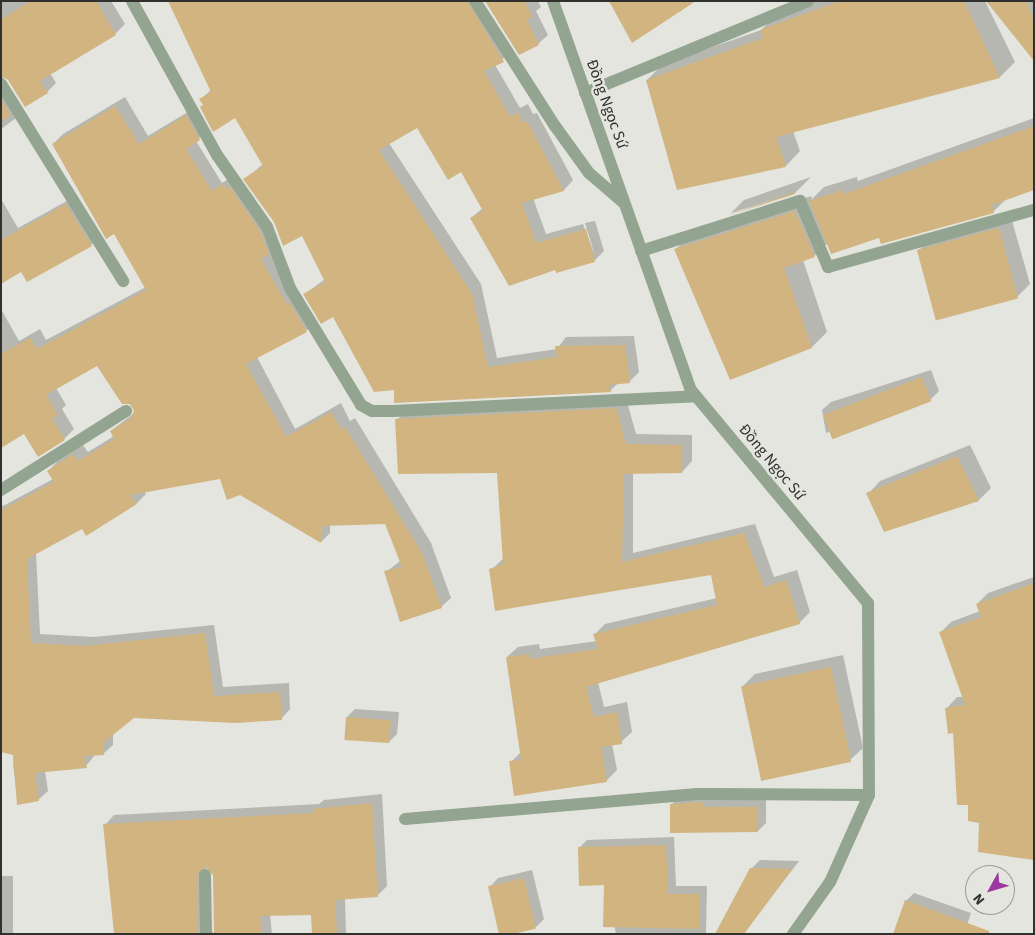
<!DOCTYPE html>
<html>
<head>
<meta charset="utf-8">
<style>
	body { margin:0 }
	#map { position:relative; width:1035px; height:935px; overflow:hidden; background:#e4e5de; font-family:"Source Sans 3",sans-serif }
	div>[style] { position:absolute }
	.shadow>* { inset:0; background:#0003; transform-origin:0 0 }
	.building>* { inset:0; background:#d1b47f; transform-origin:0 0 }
	.street>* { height:12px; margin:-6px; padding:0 6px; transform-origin:6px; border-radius:6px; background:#93a490 }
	span { translate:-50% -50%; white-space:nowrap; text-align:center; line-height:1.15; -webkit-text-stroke:5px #e4e5de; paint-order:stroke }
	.street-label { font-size:16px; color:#30312e }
	.frame { position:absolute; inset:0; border:2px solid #30312e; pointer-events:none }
	.north { position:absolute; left:965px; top:865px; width:50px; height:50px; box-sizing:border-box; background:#e4e5de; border:1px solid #9c9d98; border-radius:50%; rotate:231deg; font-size:14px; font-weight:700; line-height:20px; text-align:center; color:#30312e }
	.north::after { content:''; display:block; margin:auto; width:18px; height:22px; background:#9c39a0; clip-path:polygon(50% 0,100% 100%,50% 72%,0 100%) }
</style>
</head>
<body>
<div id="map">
	<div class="shadow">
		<div style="clip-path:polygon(1px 1px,111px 1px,125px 24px,115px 34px,50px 73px,56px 83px,47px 92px,3px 76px,19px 116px,1px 129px)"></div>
		<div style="clip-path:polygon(255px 1px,481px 1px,513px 51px,495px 65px,520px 108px,528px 104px,533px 114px,537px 113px,573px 180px,564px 190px,533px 198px,546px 234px,583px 224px,595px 256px,585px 223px,595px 221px,604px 251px,594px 261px,556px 268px,471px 218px,483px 208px,461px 170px,418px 126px,389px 143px,481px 284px,497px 358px,557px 349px,566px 337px,634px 336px,639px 372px,629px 382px,618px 383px,610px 391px,395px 389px,334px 316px,305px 294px,325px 279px,302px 234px,275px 222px,245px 179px,263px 164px,236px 116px,204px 104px,201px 99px,211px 90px,188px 43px)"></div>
		<div style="clip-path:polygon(486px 1px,538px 1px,541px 7px,536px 11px,548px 35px,538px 44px)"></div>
		<div style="clip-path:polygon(810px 1px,985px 1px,1015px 62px,1000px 77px,793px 131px,800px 151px,786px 166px,647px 80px,662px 65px,761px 30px,776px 15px)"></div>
		<div style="clip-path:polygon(987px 1px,1034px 1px,1034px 59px)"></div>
		<div style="clip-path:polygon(125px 97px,148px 136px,196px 107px,208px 130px,196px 141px,222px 183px,233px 176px,239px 179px,271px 251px,316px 321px,306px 331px,257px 357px,295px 429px,341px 403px,350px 421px,355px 418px,431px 543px,451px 598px,441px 607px,386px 572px,400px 561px,386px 523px,330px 524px,330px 533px,321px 542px,220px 478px,144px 491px,146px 494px,137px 503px,87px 534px,82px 527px,36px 552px,40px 634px,94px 637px,214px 625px,223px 687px,289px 683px,290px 709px,281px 719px,134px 717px,113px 734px,113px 745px,103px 754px,95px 755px,86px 766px,45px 771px,48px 791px,38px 800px,18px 804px,13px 764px,16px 744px,1px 747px,1px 503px,3px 506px,53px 479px,48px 471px,58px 461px,83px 445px,88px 452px,114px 436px,111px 431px,134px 413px,134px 405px,123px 403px,98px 365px,56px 388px,66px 405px,62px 409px,74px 429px,64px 439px,25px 433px,1px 446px,1px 309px,19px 341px,40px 329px,46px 340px,146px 287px,114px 233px,53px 144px,63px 134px)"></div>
		<div style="clip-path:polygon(1034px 118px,1034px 189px,1006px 199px,994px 211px,879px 236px,828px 243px,814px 256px,803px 260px,827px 332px,812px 347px,730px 378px,676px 249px,691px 234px,811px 196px,812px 199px,824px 187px,857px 177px,858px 181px)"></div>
		<div style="clip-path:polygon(811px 177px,795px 193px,731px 213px,744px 200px)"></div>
		<div style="clip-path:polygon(76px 196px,101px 236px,91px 245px,22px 271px,1px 283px,1px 199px,18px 228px)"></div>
		<div style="clip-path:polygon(1011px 217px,1030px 284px,1017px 297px,918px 251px,931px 239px)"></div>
		<div style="clip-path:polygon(931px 370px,939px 391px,931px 399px,826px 433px,822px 410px,831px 402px)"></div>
		<div style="clip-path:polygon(626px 398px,636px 434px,692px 435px,692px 461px,682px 472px,633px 472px,633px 553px,755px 524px,774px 577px,797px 570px,810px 612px,799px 623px,598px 682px,604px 707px,627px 702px,632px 732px,621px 742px,612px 744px,617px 770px,606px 781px,511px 762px,521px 752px,507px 657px,518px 647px,539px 644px,540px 649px,597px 641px,595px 634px,605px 624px,717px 598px,712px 573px,491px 570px,504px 558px,498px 472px,397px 420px,407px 409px)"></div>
		<div style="clip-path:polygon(970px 445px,991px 488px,979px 500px,868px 494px,880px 481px)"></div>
		<div style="clip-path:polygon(1034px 577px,1034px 859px,980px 822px,947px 708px,957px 697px,964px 697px,940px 633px,951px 622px,980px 611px,977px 604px,988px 593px)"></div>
		<div style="clip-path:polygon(843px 655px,863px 748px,850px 760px,743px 686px,755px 674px)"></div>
		<div style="clip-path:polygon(355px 709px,399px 712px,397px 734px,389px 742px,347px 717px)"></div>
		<div style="clip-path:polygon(382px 794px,387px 886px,377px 896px,345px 898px,346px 934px,313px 934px,312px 914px,270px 914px,272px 934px,214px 934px,214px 874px,206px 867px,207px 924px,214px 934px,115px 934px,105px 825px,114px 815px,319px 804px,324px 800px)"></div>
		<div style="clip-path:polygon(679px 797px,766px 799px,766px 823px,758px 831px,671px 805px)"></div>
		<div style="clip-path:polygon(674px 837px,676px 886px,707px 886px,706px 934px,616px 934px,605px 884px,579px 848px,587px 840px)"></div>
		<div style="clip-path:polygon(760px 860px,799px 861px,743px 934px,751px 869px)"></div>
		<div style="clip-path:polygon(532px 870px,544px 919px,536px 927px,501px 934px,490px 887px,498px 878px)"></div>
		<div style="left:13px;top:876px;width:58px;height:12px;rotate:90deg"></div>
		<div style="clip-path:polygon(914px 893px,971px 913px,964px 934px,906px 901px)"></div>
	</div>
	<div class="building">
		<div style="clip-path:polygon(31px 1px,96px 1px,116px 35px,40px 81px,48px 93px,25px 107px,8px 80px,1px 76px,1px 19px)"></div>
		<div style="clip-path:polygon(168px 1px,467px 1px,504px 62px,484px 71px,510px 117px,518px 113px,523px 123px,527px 121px,564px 191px,522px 203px,536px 243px,586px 229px,595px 262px,556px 273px,555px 270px,509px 286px,470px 218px,483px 211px,461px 172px,448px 180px,417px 128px,379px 150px,472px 294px,488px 367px,557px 357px,555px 346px,625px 345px,630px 383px,609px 385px,611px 392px,394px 403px,394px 390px,374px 392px,333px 317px,321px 324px,303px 294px,325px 282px,302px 236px,283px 246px,274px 222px,243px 179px,263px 166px,235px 118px,213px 132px,200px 107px,203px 105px,199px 99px,211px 92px)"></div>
		<div style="clip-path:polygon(485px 1px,525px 1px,532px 17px,527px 20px,539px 45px,519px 55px)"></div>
		<div style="clip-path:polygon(609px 1px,696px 1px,632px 43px)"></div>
		<div style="clip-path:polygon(840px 1px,964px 1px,1000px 78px,776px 137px,786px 167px,677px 190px,646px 80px,763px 38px,760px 30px)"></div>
		<div style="clip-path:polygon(986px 1px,1026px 1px,1034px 21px,1034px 61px)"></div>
		<div style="clip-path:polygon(1px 100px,11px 115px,1px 121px)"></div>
		<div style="clip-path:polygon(115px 106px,139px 144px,186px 115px,200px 140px,186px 149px,212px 191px,223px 184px,227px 189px,230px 187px,260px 231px,269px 254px,261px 259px,286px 303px,289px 302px,307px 332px,246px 364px,286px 437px,331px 412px,341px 429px,345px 427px,422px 553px,442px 608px,400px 622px,384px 571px,402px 567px,385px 524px,322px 526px,321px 543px,240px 495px,227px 500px,220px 479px,130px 495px,137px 504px,86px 536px,82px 529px,27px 559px,31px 643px,84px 646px,205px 633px,214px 696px,280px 692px,282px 720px,236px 723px,134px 718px,103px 743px,104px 755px,84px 756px,87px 768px,35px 773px,39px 801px,17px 805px,13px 755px,1px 752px,1px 510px,54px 482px,47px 471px,73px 454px,78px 461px,114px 439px,110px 431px,131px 418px,134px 411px,130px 404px,122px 404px,97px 366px,46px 395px,58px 415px,52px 418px,65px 440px,38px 457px,24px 434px,1px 448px,1px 354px,30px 338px,37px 349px,146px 290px,114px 234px,106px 239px,52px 144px)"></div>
		<div style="clip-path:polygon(1034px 126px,1034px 190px,992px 205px,994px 213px,881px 244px,879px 238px,831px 254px,809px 201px,843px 190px,844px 194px)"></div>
		<div style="clip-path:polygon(795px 192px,795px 194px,726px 216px)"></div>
		<div style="clip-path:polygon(66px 204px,92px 246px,27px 282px,21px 272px,1px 284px,1px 240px)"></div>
		<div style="clip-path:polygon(795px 211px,815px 257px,784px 268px,812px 348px,730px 380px,674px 249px)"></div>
		<div style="left:999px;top:228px;width:73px;height:85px;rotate:75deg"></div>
		<div style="left:922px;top:377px;width:26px;height:106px;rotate:69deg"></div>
		<div style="clip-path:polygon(616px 408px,626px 444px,682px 445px,682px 473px,624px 474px,622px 562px,744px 533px,764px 587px,786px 580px,800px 624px,586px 687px,594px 717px,617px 712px,622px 744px,601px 747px,607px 782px,514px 796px,509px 761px,521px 760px,506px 657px,529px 654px,529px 659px,598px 649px,593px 634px,717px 605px,711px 575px,495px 611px,489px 569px,503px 564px,497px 473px,398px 474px,395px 419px)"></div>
		<div style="clip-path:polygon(957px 456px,979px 501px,884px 532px,866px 493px)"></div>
		<div style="clip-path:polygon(1034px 583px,1034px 860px,978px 852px,979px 823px,968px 821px,968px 805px,957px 805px,953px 733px,948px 734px,945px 708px,965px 705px,939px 632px,981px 617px,976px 604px)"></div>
		<div style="left:831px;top:667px;width:97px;height:92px;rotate:78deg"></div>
		<div style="left:346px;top:717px;width:45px;height:23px;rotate:4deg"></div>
		<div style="clip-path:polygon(704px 802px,704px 807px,758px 807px,758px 832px,670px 833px,670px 804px)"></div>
		<div style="clip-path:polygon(372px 803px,378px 897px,335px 900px,337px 934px,312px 934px,311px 915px,260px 916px,262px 934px,214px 934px,213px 875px,205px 867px,197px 875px,198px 934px,114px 934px,103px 824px,313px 813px,313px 809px)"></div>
		<div style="clip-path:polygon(666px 845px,668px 894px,699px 894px,699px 929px,603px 927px,604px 885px,579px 886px,578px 847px)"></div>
		<div style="clip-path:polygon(750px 868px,792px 869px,744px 934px,715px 934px)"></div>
		<div style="left:524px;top:878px;width:52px;height:37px;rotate:77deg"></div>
		<div style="clip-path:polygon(905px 900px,989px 931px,989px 934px,893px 934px)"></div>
	</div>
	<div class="street">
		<div style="left:132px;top:1px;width:176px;rotate:61.1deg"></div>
		<div style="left:217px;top:155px;width:88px;rotate:55.2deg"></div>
		<div style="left:267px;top:227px;width:65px;rotate:69.3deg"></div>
		<div style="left:290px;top:288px;width:137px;rotate:58.7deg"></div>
		<div style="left:361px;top:405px;width:13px;rotate:29deg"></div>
		<div style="left:372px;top:411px;width:21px"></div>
		<div style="left:393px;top:411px;width:303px;rotate:-2.8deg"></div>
		<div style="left:475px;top:1px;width:148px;rotate:57.4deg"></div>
		<div style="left:555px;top:126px;width:58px;rotate:54.1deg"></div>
		<div style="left:589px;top:173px;width:46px;rotate:40.6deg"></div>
		<div style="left:553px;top:1px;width:413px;rotate:70.5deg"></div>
		<div style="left:691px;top:390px;width:277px;rotate:50.3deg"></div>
		<div style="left:868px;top:603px;width:192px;rotate:89.7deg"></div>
		<div style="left:869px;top:795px;width:95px;rotate:114.1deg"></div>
		<div style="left:830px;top:882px;width:64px;rotate:125.4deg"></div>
		<div style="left:1px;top:84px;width:232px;rotate:58.2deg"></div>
		<div style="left:585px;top:93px;width:241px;rotate:-22.4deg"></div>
		<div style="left:641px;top:251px;width:167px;rotate:-17.5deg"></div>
		<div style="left:800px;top:201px;width:72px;rotate:67deg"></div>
		<div style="left:828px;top:267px;width:214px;rotate:-15.5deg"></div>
		<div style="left:1px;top:490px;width:148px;rotate:-32.3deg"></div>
		<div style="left:405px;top:819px;width:293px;rotate:-4.9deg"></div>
		<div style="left:697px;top:794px;width:172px;rotate:0.3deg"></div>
		<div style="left:205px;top:875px;width:59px;rotate:89deg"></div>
	</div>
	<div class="street-label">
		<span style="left:607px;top:104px;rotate:70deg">Đồng Ngọc Sứ</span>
		<span style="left:772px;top:462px;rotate:50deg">Đồng Ngọc Sứ</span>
	</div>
	<div class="frame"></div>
	<div class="north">N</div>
</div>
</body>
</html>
